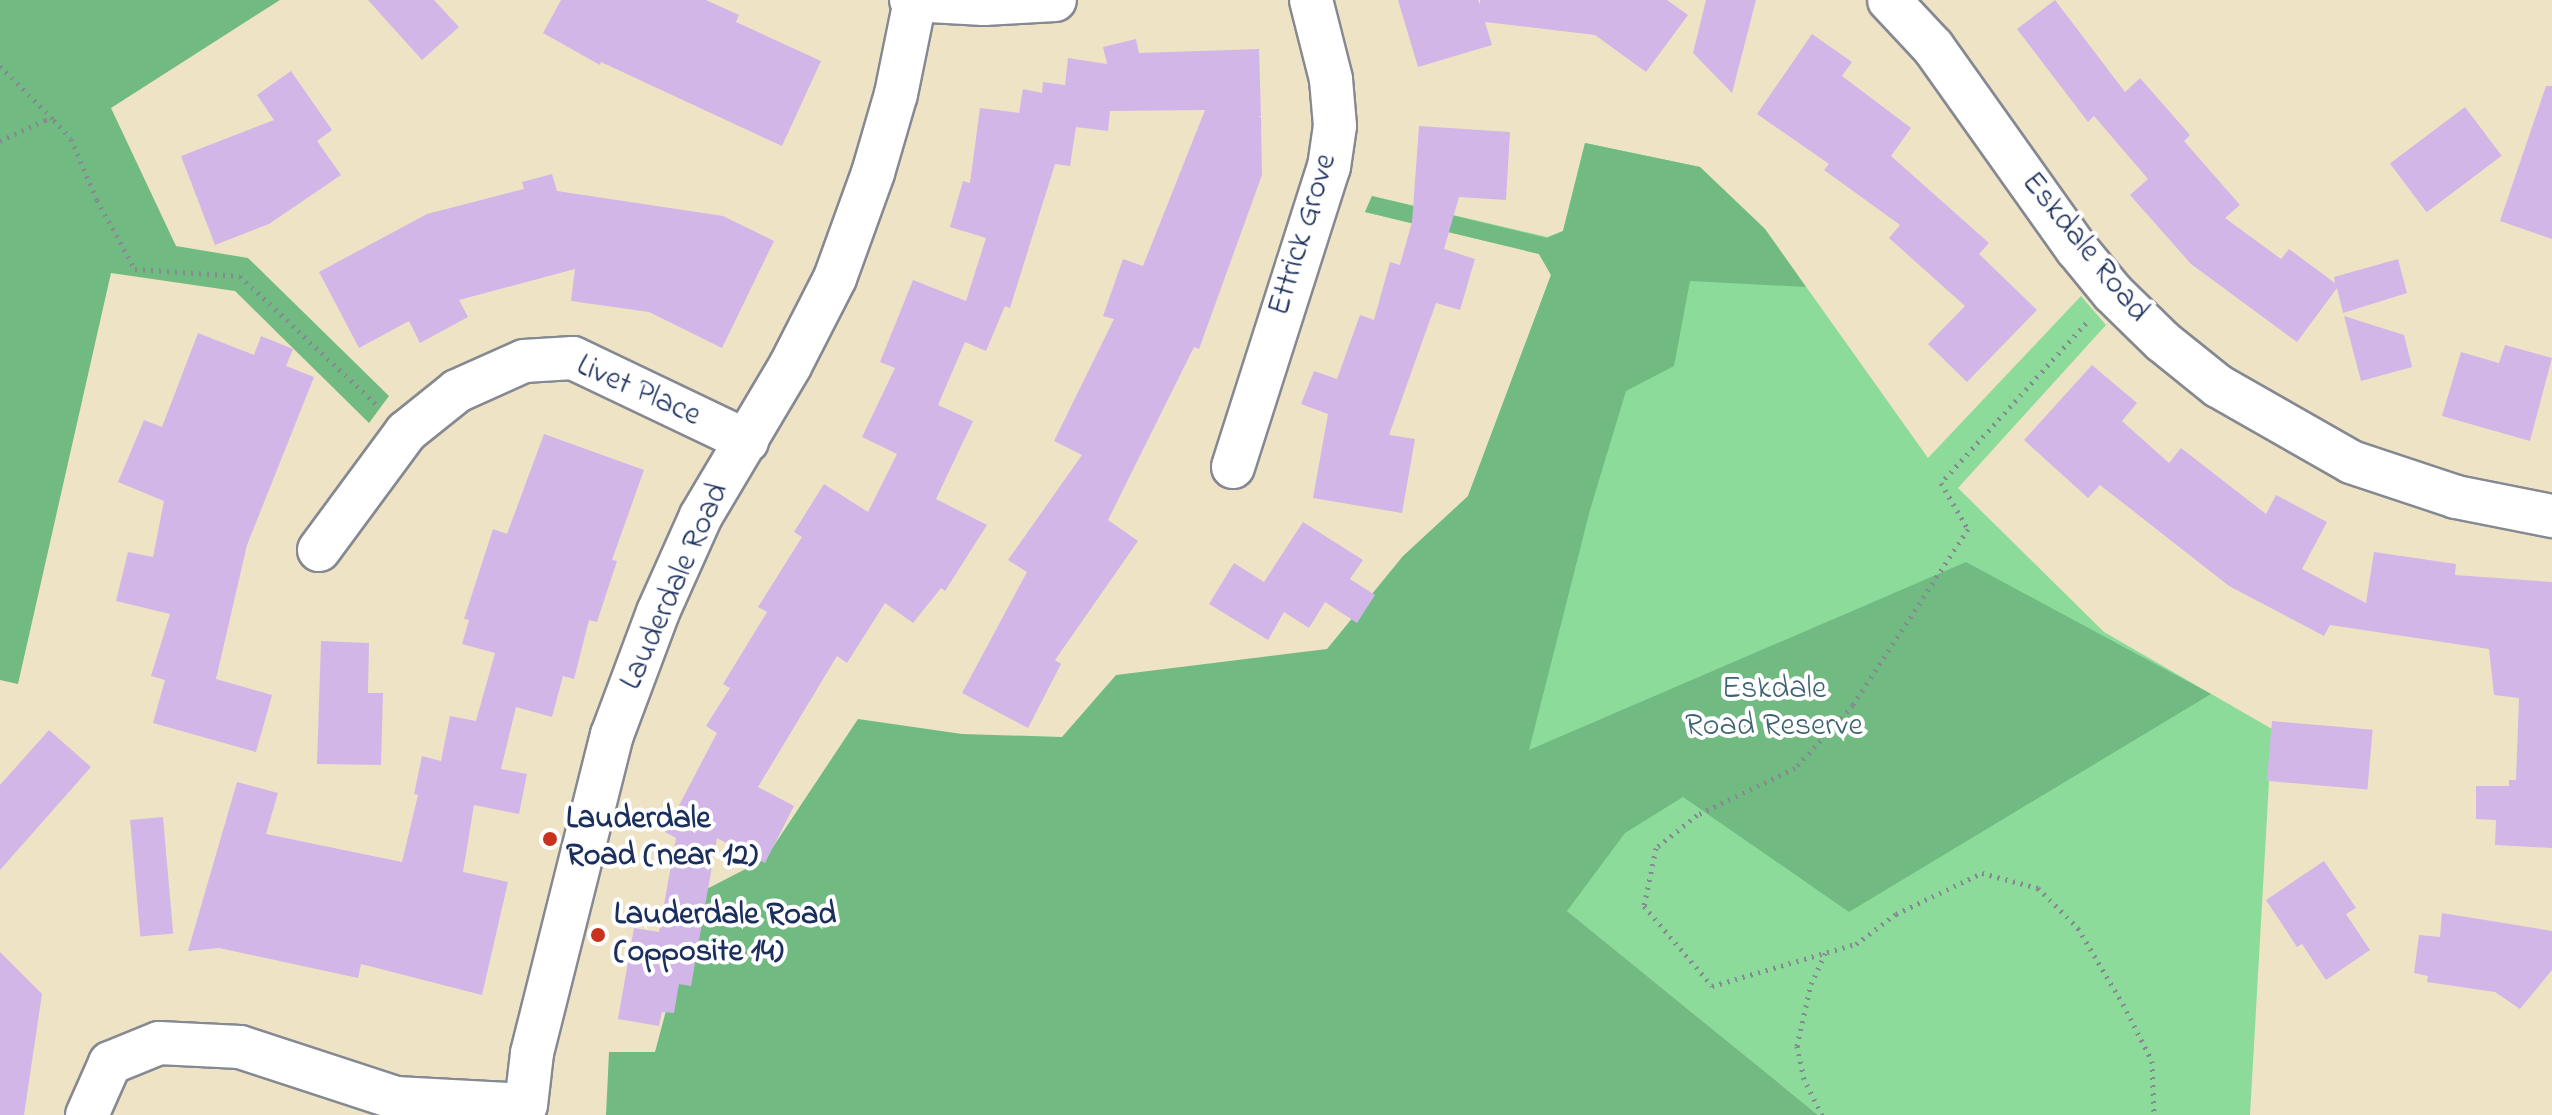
<!DOCTYPE html>
<html>
<head>
<meta charset="utf-8">
<style>
	body { margin:0 }
	#map { position:relative; width:2552px; height:1115px; overflow:hidden; background:#efe3c6; font-family:"Indie Flower",sans-serif }
	div>[style] { position:absolute }
	.green>* { inset:0; background:#8cdb9a }
	.forest>* { inset:0; background:#71bb82 }
	.building>* { inset:0; background:#d2b6e8; transform-origin:0 0 }
	.path>* { height:5px; margin-top:-2.5px; transform-origin:0; background:repeating-linear-gradient(90deg,#858992 0 2px,transparent 0 8px) }
	.roads { filter:drop-shadow(2px 0 #858992) drop-shadow(-2px 0 #858992) drop-shadow(0 2px #858992) drop-shadow(0 -2px #858992) }
	.minor>* { height:42px; margin:-21px; padding:0 21px; transform-origin:21px; border-radius:21px; background:#fff }
	.dots>* { width:22px; height:22px; translate:-50% -50%; box-sizing:border-box; border:4px solid #fff; border-radius:50% }
	span { translate:-50% -50%; white-space:nowrap; text-align:center; line-height:1.15; -webkit-text-stroke:8px #fff; paint-order:stroke }
	.street-label { font-size:32px; color:#1b2f5e }
	.park-label { font-size:32px; color:#3d6370 }
	.poi-label { font-size:32px; color:#1b2f5e; font-weight:700 }
	.left { translate:0 -50%; text-align:left }
</style>
</head>
<body>
<div id="map">
	<div class="green">
		<div style="clip-path:polygon(1585px 143px,1700px 167px,1765px 229px,1928px 458px,2081px 296px,2106px 325px,1958px 488px,2104px 632px,2272px 729px,2250px 1115px,1818px 1115px,1498px 855px,1468px 496px,1551px 275px,1539px 254px,1365px 212px,1372px 196px,1547px 237px,1563px 231px)"></div>
	</div>
	<div class="forest">
		<div style="clip-path:polygon(0 0,280px 0,111px 108px,176px 246px,248px 258px,389px 396px,369px 423px,235px 291px,111px 273px,18px 684px,0 680px)"></div>
		<div style="clip-path:polygon(1585px 143px,1700px 167px,1765px 229px,1806px 287px,1690px 281px,1674px 366px,1626px 391px,1590px 510px,1529px 750px,1966px 562px,2211px 694px,1849px 912px,1683px 797px,1625px 833px,1567px 911px,1818px 1115px,606px 1115px,609px 1052px,655px 1052px,697px 894px,765px 859px,858px 719px,962px 734px,1062px 737px,1116px 675px,1327px 649px,1403px 556px,1468px 496px,1551px 275px,1539px 254px,1365px 212px,1372px 196px,1547px 238px,1563px 231px)"></div>
	</div>
	<div class="building">
		<div style="clip-path:polygon(368px 0,434px 0,459px 27px,422px 60px)"></div>
		<div style="clip-path:polygon(561px 0,706px 0,739px 15px,736px 22px,821px 61px,782px 146px,601px 62px,600px 65px,543px 33px)"></div>
		<div style="clip-path:polygon(1398px 0,1478px 0,1480px 4px,1480px 0,1667px 0,1688px 15px,1646px 72px,1595px 35px,1485px 22px,1492px 45px,1418px 67px)"></div>
		<div style="clip-path:polygon(1706px 0,1756px 0,1732px 93px,1693px 53px)"></div>
		<div style="clip-path:polygon(2055px 0,2125px 92px,2140px 78px,2190px 135px,2184px 141px,2240px 205px,2225px 218px,2281px 259px,2289px 249px,2335px 283px,2334px 277px,2398px 259px,2407px 293px,2343px 313px,2337px 288px,2297px 342px,2191px 264px,2130px 195px,2148px 179px,2094px 116px,2088px 122px,2017px 29px)"></div>
		<div style="clip-path:polygon(1812px 34px,1852px 62px,1842px 76px,1911px 128px,1891px 156px,1989px 243px,1979px 254px,2037px 310px,1967px 382px,1928px 344px,1965px 306px,1889px 238px,1900px 225px,1824px 170px,1829px 164px,1757px 114px)"></div>
		<div style="clip-path:polygon(1136px 39px,1139px 53px,1259px 49px,1261px 116px,1258px 116px,1261px 117px,1262px 175px,1199px 349px,1194px 347px,1108px 520px,1138px 541px,1055px 660px,1061px 664px,1028px 728px,962px 693px,1027px 572px,1008px 560px,1082px 455px,1054px 441px,1114px 319px,1103px 316px,1123px 259px,1143px 266px,1205px 110px,1110px 111px,1108px 131px,1076px 127px,1070px 166px,1055px 164px,1010px 308px,1005px 306px,986px 351px,965px 342px,938px 405px,973px 421px,936px 499px,987px 525px,945px 591px,941px 588px,913px 623px,885px 603px,847px 663px,837px 656px,758px 787px,794px 806px,765px 863px,717px 838px,691px 986px,679px 984px,674px 1013px,662px 1012px,659px 1026px,618px 1019px,634px 928px,659px 932px,676px 838px,665px 832px,717px 733px,706px 726px,730px 688px,723px 684px,767px 612px,758px 607px,802px 537px,794px 532px,824px 484px,868px 512px,897px 454px,862px 437px,895px 368px,880px 362px,913px 280px,966px 301px,986px 238px,950px 227px,963px 181px,970px 183px,980px 108px,1019px 113px,1023px 89px,1042px 93px,1043px 82px,1065px 85px,1068px 58px,1107px 64px,1103px 47px)"></div>
		<div style="clip-path:polygon(291px 71px,332px 130px,317px 141px,341px 175px,269px 224px,215px 245px,181px 156px,274px 120px,257px 95px)"></div>
		<div style="clip-path:polygon(2546px 86px,2552px 86px,2552px 239px,2500px 221px)"></div>
		<div style="left:2465px;top:107px;width:61px;height:94px;rotate:53deg"></div>
		<div style="clip-path:polygon(1419px 126px,1510px 132px,1506px 200px,1459px 197px,1444px 249px,1475px 259px,1460px 310px,1436px 303px,1389px 435px,1415px 439px,1402px 513px,1313px 498px,1328px 414px,1301px 404px,1314px 371px,1337px 379px,1360px 315px,1374px 320px,1390px 262px,1400px 265px,1412px 222px)"></div>
		<div style="clip-path:polygon(552px 174px,557px 191px,723px 216px,774px 241px,722px 348px,649px 312px,571px 301px,575px 269px,459px 300px,468px 317px,420px 343px,409px 321px,359px 348px,319px 272px,427px 214px,524px 189px,522px 182px)"></div>
		<div style="clip-path:polygon(2344px 316px,2404px 335px,2412px 367px,2361px 381px)"></div>
		<div style="clip-path:polygon(198px 333px,254px 355px,261px 336px,293px 349px,286px 366px,314px 377px,247px 545px,216px 679px,272px 695px,256px 752px,153px 723px,165px 680px,151px 676px,170px 614px,116px 601px,128px 552px,153px 557px,164px 501px,118px 482px,144px 420px,162px 427px)"></div>
		<div style="clip-path:polygon(2505px 345px,2552px 358px,2530px 441px,2442px 416px,2461px 352px,2499px 363px)"></div>
		<div style="clip-path:polygon(2092px 365px,2137px 403px,2122px 421px,2169px 463px,2181px 448px,2266px 514px,2276px 495px,2327px 522px,2302px 569px,2366px 603px,2374px 552px,2456px 564px,2455px 575px,2552px 582px,2552px 848px,2495px 845px,2496px 820px,2476px 819px,2476px 786px,2509px 786px,2509px 780px,2516px 780px,2519px 698px,2494px 695px,2489px 649px,2330px 625px,2324px 636px,2229px 586px,2100px 485px,2088px 498px,2024px 440px)"></div>
		<div style="clip-path:polygon(544px 434px,644px 470px,612px 560px,617px 561px,597px 622px,589px 620px,574px 679px,563px 676px,552px 717px,516px 707px,501px 769px,527px 774px,519px 814px,474px 805px,463px 872px,508px 882px,482px 995px,361px 964px,358px 978px,219px 948px,188px 951px,237px 782px,278px 793px,266px 834px,402px 862px,418px 795px,414px 794px,422px 756px,441px 761px,450px 716px,476px 721px,495px 653px,462px 644px,469px 620px,464px 619px,493px 529px,507px 534px)"></div>
		<div style="clip-path:polygon(1303px 522px,1363px 560px,1350px 579px,1375px 595px,1357px 623px,1325px 602px,1309px 628px,1284px 612px,1268px 640px,1209px 604px,1234px 563px,1264px 582px)"></div>
		<div style="clip-path:polygon(321px 641px,369px 643px,368px 693px,383px 693px,381px 765px,317px 764px)"></div>
		<div style="left:2272px;top:721px;width:101px;height:60px;rotate:5deg"></div>
		<div style="clip-path:polygon(49px 730px,91px 767px,0 870px,0 785px)"></div>
		<div style="left:163px;top:817px;width:117px;height:33px;rotate:85deg"></div>
		<div style="clip-path:polygon(2324px 861px,2356px 908px,2346px 914px,2370px 950px,2326px 980px,2302px 944px,2297px 947px,2266px 900px)"></div>
		<div style="clip-path:polygon(2442px 913px,2552px 931px,2552px 970px,2520px 1009px,2495px 992px,2427px 982px,2428px 976px,2414px 973px,2419px 935px,2440px 937px)"></div>
		<div style="clip-path:polygon(0 952px,42px 994px,24px 1115px,0 1115px)"></div>
	</div>
	<div class="path">
		<div style="left:0;top:66px;width:75px;rotate:45deg"></div>
		<div style="left:0;top:141px;width:50px;rotate:-25deg"></div>
		<div style="left:45px;top:120px;width:9px"></div>
		<div style="left:54px;top:120px;width:25px;rotate:48deg"></div>
		<div style="left:71px;top:139px;width:66px;rotate:66.9deg"></div>
		<div style="left:97px;top:200px;width:79px;rotate:61.2deg"></div>
		<div style="left:135px;top:269px;width:105px;rotate:3.8deg"></div>
		<div style="left:240px;top:276px;width:187px;rotate:43.3deg"></div>
		<div style="left:2086px;top:323px;width:216px;rotate:132.2deg"></div>
		<div style="left:1941px;top:483px;width:53px;rotate:59.6deg"></div>
		<div style="left:1968px;top:529px;width:210px;rotate:123.2deg"></div>
		<div style="left:1853px;top:705px;width:86px;rotate:132.6deg"></div>
		<div style="left:1795px;top:768px;width:109px;rotate:154.4deg"></div>
		<div style="left:1697px;top:815px;width:53px;rotate:141.2deg"></div>
		<div style="left:1656px;top:848px;width:59px;rotate:101.7deg"></div>
		<div style="left:1644px;top:906px;width:105px;rotate:49.6deg"></div>
		<div style="left:1712px;top:986px;width:150px;rotate:-16.3deg"></div>
		<div style="left:1856px;top:944px;width:50px;rotate:-36.9deg"></div>
		<div style="left:1896px;top:914px;width:95px;rotate:-25.5deg"></div>
		<div style="left:1982px;top:873px;width:58px;rotate:15deg"></div>
		<div style="left:2038px;top:888px;width:57px;rotate:45deg"></div>
		<div style="left:2078px;top:928px;width:88px;rotate:59.4deg"></div>
		<div style="left:2123px;top:1004px;width:64px;rotate:63deg"></div>
		<div style="left:2152px;top:1061px;width:54px;rotate:87.9deg"></div>
		<div style="left:1822px;top:1115px;width:40px;rotate:-116.6deg"></div>
		<div style="left:1804px;top:1079px;width:34px;rotate:-102deg"></div>
		<div style="left:1797px;top:1046px;width:64px;rotate:-77.3deg"></div>
		<div style="left:1811px;top:984px;width:35px;rotate:-65deg"></div>
	</div>
	<div class="roads">
		<div class="minor">
			<div style="left:911px;top:0;width:73px;rotate:3.1deg"></div>
			<div style="left:984px;top:4px;width:71px;rotate:-3.2deg"></div>
			<div style="left:1889px;top:0;width:64px;rotate:46.9deg"></div>
			<div style="left:1933px;top:47px;width:247px;rotate:54.6deg"></div>
			<div style="left:2076px;top:248px;width:58px;rotate:50.6deg"></div>
			<div style="left:2113px;top:293px;width:69px;rotate:44.4deg"></div>
			<div style="left:2162px;top:341px;width:72px;rotate:38.8deg"></div>
			<div style="left:2218px;top:386px;width:153px;rotate:29.7deg"></div>
			<div style="left:2351px;top:462px;width:111px;rotate:18.4deg"></div>
			<div style="left:2456px;top:497px;width:98px;rotate:11.2deg"></div>
			<div style="left:1233px;top:467px;width:315px;rotate:-72.3deg"></div>
			<div style="left:1329px;top:167px;width:41px;rotate:-81.7deg"></div>
			<div style="left:1335px;top:126px;width:47px;rotate:-94.9deg"></div>
			<div style="left:1331px;top:79px;width:81px;rotate:-104.2deg"></div>
			<div style="left:319px;top:550px;width:147px;rotate:-53.6deg"></div>
			<div style="left:406px;top:432px;width:65px;rotate:-38.8deg"></div>
			<div style="left:457px;top:391px;width:73px;rotate:-24.1deg"></div>
			<div style="left:524px;top:361px;width:49px;rotate:-3.5deg"></div>
			<div style="left:573px;top:358px;width:193px;rotate:25.5deg"></div>
			<div style="left:526px;top:1105px;width:52px;rotate:-83.4deg"></div>
			<div style="left:532px;top:1053px;width:328px;rotate:-75.9deg"></div>
			<div style="left:612px;top:735px;width:131px;rotate:-69.5deg"></div>
			<div style="left:658px;top:612px;width:105px;rotate:-65.9deg"></div>
			<div style="left:701px;top:516px;width:174px;rotate:-59.3deg"></div>
			<div style="left:790px;top:366px;width:99px;rotate:-62.9deg"></div>
			<div style="left:835px;top:278px;width:112px;rotate:-70.1deg"></div>
			<div style="left:873px;top:173px;width:82px;rotate:-73.8deg"></div>
			<div style="left:896px;top:94px;width:95px;rotate:-78.5deg"></div>
			<div style="left:87px;top:1115px;width:57px;rotate:-66.1deg"></div>
			<div style="left:110px;top:1063px;width:53px;rotate:-22.2deg"></div>
			<div style="left:159px;top:1043px;width:81px;rotate:2.8deg"></div>
			<div style="left:240px;top:1047px;width:164px;rotate:18.1deg"></div>
			<div style="left:396px;top:1098px;width:130px;rotate:3.1deg"></div>
		</div>
	</div>
	<div class="dots">
		<div style="left:550px;top:839px;background:#c8321e"></div>
		<div style="left:598px;top:935px;background:#c8321e"></div>
	</div>
	<div class="street-label">
		<span style="left:1304px;top:235px;rotate:-73deg">Ettrick Grove</span>
		<span style="left:2084px;top:248px;rotate:51deg">Eskdale Road</span>
		<span style="left:638px;top:392px;rotate:24deg">Livet Place</span>
		<span style="left:676px;top:587px;rotate:-66deg">Lauderdale Road</span>
	</div>
	<div class="park-label">
		<span style="left:1774px;top:709px">Eskdale<br>Road Reserve</span>
	</div>
	<div class="poi-label">
		<span class="left" style="left:566px;top:839px">Lauderdale<br>Road (near 12)</span>
		<span class="left" style="left:614px;top:935px">Lauderdale Road<br>(opposite 14)</span>
	</div>
</div>
</body>
</html>
